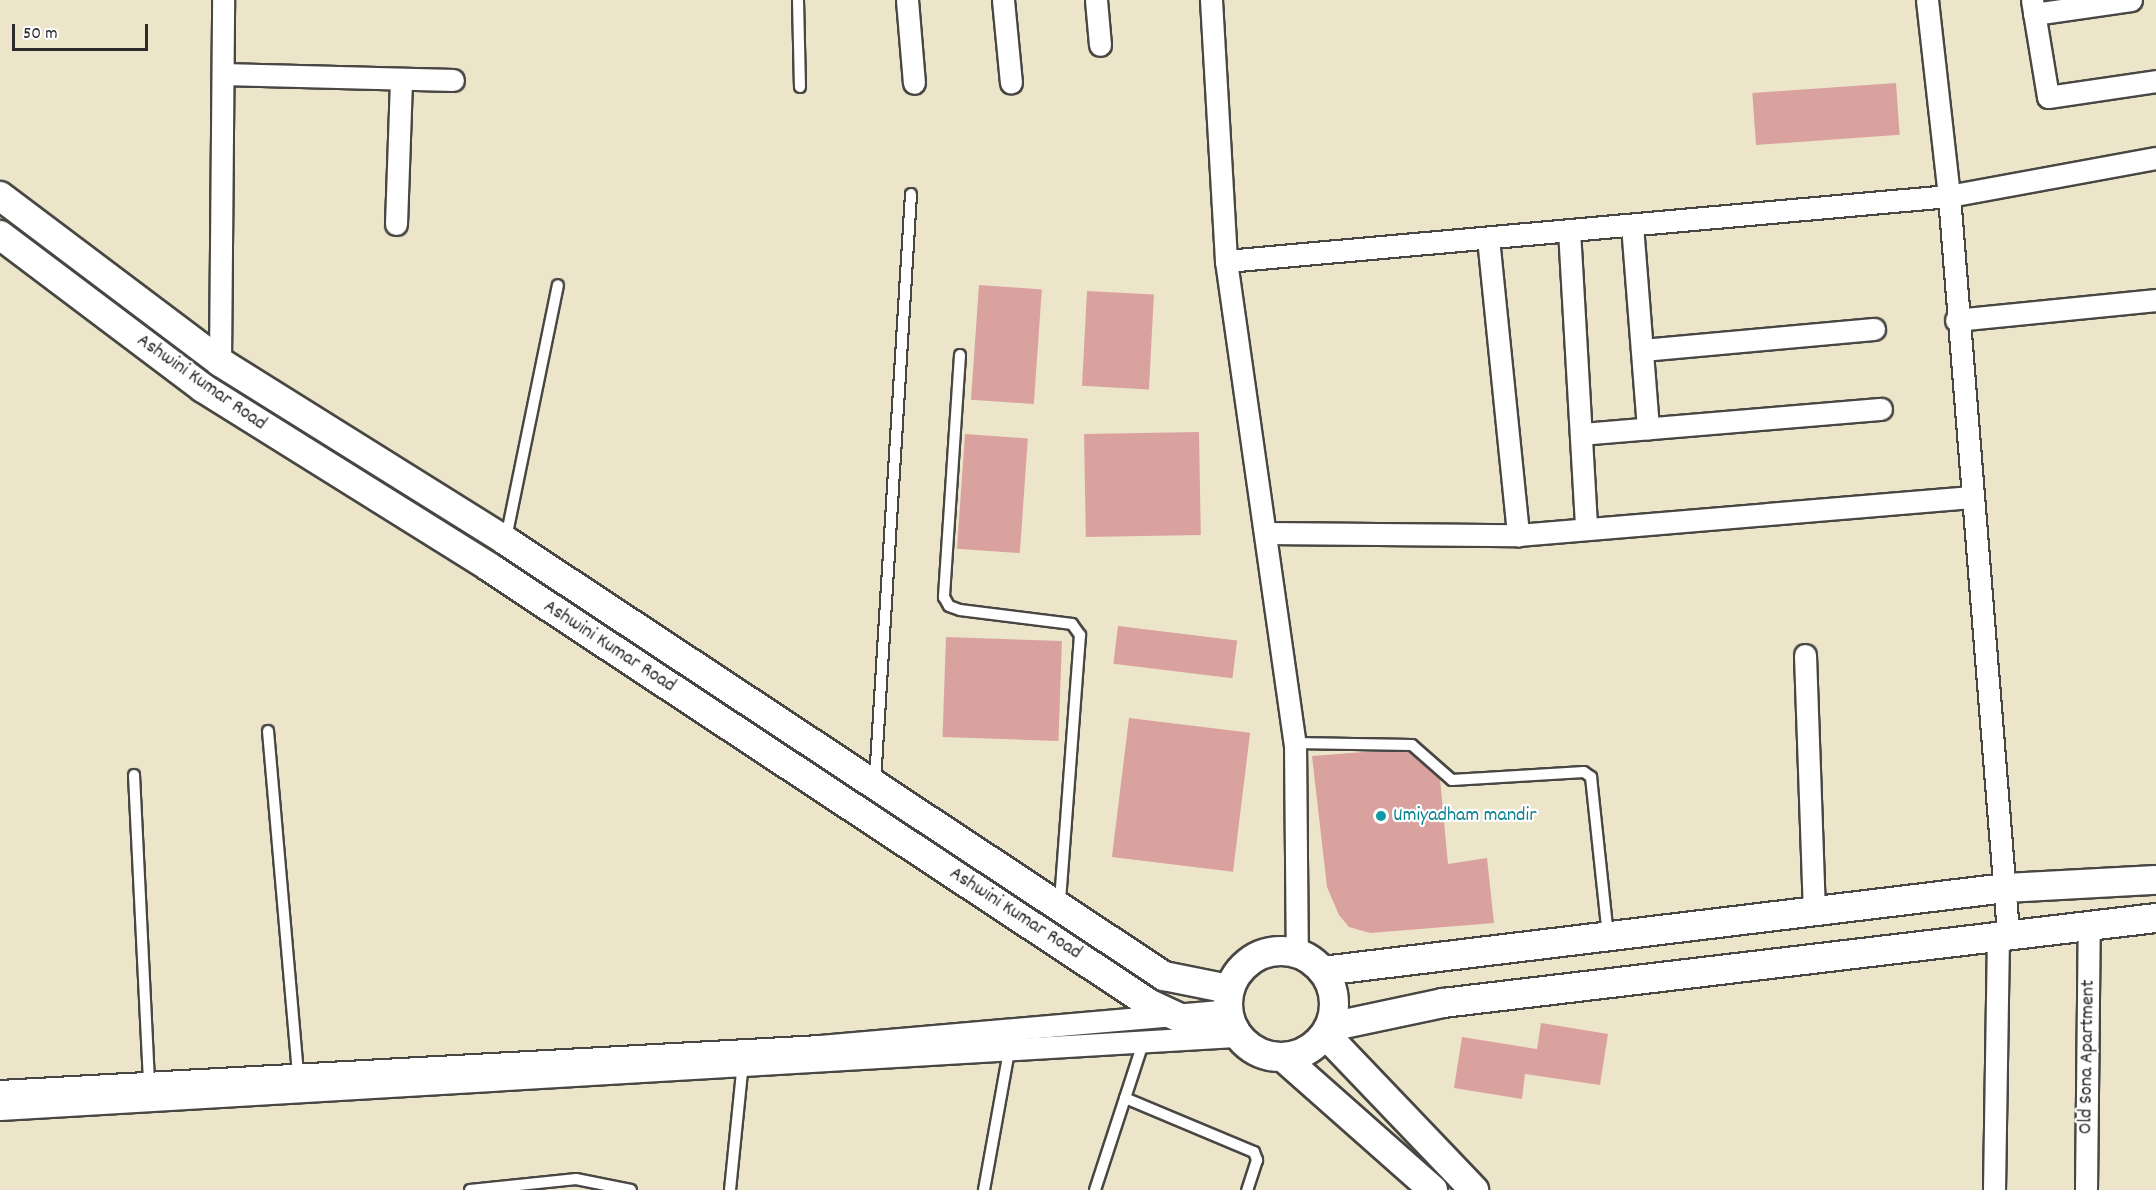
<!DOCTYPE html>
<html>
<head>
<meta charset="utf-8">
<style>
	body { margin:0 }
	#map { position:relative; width:2156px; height:1190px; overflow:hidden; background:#ede5c9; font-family:Dekko,sans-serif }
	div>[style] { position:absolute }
	.building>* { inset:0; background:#d9a29f; transform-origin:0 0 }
	.roads { filter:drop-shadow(2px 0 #484743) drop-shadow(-2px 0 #484743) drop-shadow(0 2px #484743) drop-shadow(0 -2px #484743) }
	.lane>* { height:10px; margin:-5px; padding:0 5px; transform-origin:5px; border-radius:5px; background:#fff }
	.street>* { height:21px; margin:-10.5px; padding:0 10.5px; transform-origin:10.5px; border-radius:10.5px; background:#fff }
	.secondary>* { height:28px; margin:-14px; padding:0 14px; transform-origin:14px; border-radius:14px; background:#fff }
	.secondary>.ring { margin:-14px; padding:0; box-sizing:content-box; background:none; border:28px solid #fff; border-radius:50% }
	.dots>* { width:16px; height:16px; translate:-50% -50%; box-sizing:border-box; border:3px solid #fff; border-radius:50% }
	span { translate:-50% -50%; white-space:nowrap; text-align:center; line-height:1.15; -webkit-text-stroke:4.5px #fff; paint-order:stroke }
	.street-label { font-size:20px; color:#2b2b2b }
	.culture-label { font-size:20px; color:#0d838f }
	.left { translate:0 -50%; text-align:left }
	.scale { position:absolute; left:12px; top:24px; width:136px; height:27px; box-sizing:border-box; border:3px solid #2b2b2b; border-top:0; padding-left:8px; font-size:18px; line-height:21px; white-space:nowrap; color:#2b2b2b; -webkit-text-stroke:4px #fff; paint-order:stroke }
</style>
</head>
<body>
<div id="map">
	<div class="building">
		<div style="left:1896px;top:83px;width:52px;height:144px;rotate:86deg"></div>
		<div style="left:979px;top:285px;width:63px;height:115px;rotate:4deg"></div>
		<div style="left:1087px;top:291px;width:67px;height:95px;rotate:3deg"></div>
		<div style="left:1199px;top:432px;width:103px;height:115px;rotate:89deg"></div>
		<div style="left:965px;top:434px;width:63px;height:115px;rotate:4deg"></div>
		<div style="left:1118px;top:626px;width:120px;height:38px;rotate:7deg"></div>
		<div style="left:946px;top:637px;width:116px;height:100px;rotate:2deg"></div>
		<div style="left:1129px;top:718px;width:122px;height:140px;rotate:7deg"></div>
		<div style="clip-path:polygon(1364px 752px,1409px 752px,1440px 779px,1448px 864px,1487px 858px,1494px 923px,1370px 933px,1349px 927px,1339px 915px,1327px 887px,1312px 756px)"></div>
		<div style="clip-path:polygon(1541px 1023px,1608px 1034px,1600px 1085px,1525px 1074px,1522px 1099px,1454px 1088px,1462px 1037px,1537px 1049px)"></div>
	</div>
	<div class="roads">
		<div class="lane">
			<div style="left:798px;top:0;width:87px;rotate:88.7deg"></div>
			<div style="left:960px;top:355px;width:243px;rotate:93.8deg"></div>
			<div style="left:944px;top:597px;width:10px;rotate:61deg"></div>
			<div style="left:949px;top:606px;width:12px;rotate:20deg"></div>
			<div style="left:960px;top:610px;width:113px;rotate:7.1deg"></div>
			<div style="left:1072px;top:624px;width:14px;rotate:54deg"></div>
			<div style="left:1080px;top:635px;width:270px;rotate:94.3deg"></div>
			<div style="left:506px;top:538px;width:258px;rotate:-78.4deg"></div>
			<div style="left:268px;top:731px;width:345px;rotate:85deg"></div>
			<div style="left:1295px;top:743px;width:117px;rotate:1deg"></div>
			<div style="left:1412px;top:745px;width:53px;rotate:41.2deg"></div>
			<div style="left:1452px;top:780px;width:132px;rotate:-3.5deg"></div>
			<div style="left:1584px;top:772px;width:9px;rotate:36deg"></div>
			<div style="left:1591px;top:777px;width:160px;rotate:83.9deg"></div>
			<div style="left:134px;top:775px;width:308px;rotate:87.2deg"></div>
			<div style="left:875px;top:781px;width:588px;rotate:-86.49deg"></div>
			<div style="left:1125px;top:1098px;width:140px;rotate:22.7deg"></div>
			<div style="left:1254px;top:1152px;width:9px;rotate:69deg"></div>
			<div style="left:1257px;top:1160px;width:32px;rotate:108deg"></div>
			<div style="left:470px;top:1190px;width:107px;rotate:-5.9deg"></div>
			<div style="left:576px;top:1179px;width:56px;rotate:11.3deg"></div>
			<div style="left:730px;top:1190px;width:129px;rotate:-84.2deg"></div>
			<div style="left:984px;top:1190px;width:141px;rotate:-79.8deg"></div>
			<div style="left:1095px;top:1190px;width:155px;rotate:-71.9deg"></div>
		</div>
		<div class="street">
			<div style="left:907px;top:0;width:83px;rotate:85.2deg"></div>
			<div style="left:1003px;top:0;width:83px;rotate:84.5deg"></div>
			<div style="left:1096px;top:0;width:45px;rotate:84.9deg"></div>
			<div style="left:1211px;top:0;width:261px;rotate:86.7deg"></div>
			<div style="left:1226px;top:261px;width:487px;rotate:81.9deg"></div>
			<div style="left:1295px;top:743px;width:210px;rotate:89.5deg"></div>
			<div style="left:1927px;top:0;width:197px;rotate:83.6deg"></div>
			<div style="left:1949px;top:196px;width:738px;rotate:85.42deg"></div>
			<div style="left:2032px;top:0;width:98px;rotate:80.6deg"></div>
			<div style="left:2048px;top:97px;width:109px;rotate:-8.4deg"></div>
			<div style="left:2034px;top:14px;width:98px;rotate:-8.2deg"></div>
			<div style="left:223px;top:74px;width:230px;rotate:1.5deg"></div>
			<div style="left:396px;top:224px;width:144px;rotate:-88deg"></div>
			<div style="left:1632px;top:225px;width:204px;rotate:85.5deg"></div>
			<div style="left:1569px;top:230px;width:299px;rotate:86.7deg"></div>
			<div style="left:1488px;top:238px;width:299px;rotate:84.2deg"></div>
			<div style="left:1518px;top:535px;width:455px;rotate:-4.8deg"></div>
			<div style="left:1226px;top:261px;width:726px;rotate:-5.14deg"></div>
			<div style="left:1949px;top:196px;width:210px;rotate:-10.4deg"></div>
			<div style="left:1956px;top:320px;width:201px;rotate:-5.7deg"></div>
			<div style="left:1642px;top:350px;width:233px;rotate:-5.2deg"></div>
			<div style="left:220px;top:362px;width:362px;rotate:-89.5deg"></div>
			<div style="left:1581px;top:434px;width:301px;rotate:-4.8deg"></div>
			<div style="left:1265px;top:533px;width:253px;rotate:0.5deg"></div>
			<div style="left:1805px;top:655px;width:258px;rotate:88deg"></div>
			<div style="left:0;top:1091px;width:821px;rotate:-3.14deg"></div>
			<div style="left:820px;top:1046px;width:410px;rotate:-5deg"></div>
			<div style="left:0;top:1109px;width:1237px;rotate:-3.38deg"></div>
			<div style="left:1994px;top:1190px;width:257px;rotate:-89.1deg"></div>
			<div style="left:2086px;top:1190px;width:266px;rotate:-89.4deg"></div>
		</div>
		<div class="secondary">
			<div style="left:0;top:196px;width:276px;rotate:37deg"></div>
			<div style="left:220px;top:362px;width:337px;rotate:32deg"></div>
			<div style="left:506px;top:541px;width:789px;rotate:33.47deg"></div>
			<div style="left:1164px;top:976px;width:66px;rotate:11.3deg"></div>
			<div style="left:0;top:235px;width:254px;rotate:37deg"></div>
			<div style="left:203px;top:388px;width:337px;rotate:32deg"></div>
			<div style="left:489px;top:567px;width:792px;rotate:33.47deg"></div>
			<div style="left:1150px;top:1004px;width:35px;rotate:25deg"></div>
			<div style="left:1182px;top:1019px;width:53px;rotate:10.9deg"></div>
			<div class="ring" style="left:1228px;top:951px;width:78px;height:78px"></div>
			<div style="left:1323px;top:971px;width:688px;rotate:-6.93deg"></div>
			<div style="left:2006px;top:888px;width:150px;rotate:-3.1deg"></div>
			<div style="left:1330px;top:1027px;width:116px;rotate:-12deg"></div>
			<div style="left:1443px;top:1003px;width:718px;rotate:-6.8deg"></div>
			<div style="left:1325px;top:1034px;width:216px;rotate:46.3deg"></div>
			<div style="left:1284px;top:1058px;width:199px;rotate:41.5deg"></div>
		</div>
	</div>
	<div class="dots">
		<div style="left:1381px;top:816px;background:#0f9aa8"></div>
	</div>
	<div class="street-label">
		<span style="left:201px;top:383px;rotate:35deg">Ashwini Kumar Road</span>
		<span style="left:609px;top:647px;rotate:33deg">Ashwini Kumar Road</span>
		<span style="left:1015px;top:914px;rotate:33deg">Ashwini Kumar Road</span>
		<span style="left:2088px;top:1057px;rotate:-89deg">Old Sona Apartment</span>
	</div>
	<div class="culture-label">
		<span class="left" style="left:1393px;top:816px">Umiyadham mandir</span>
	</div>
	<div class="scale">50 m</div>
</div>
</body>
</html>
